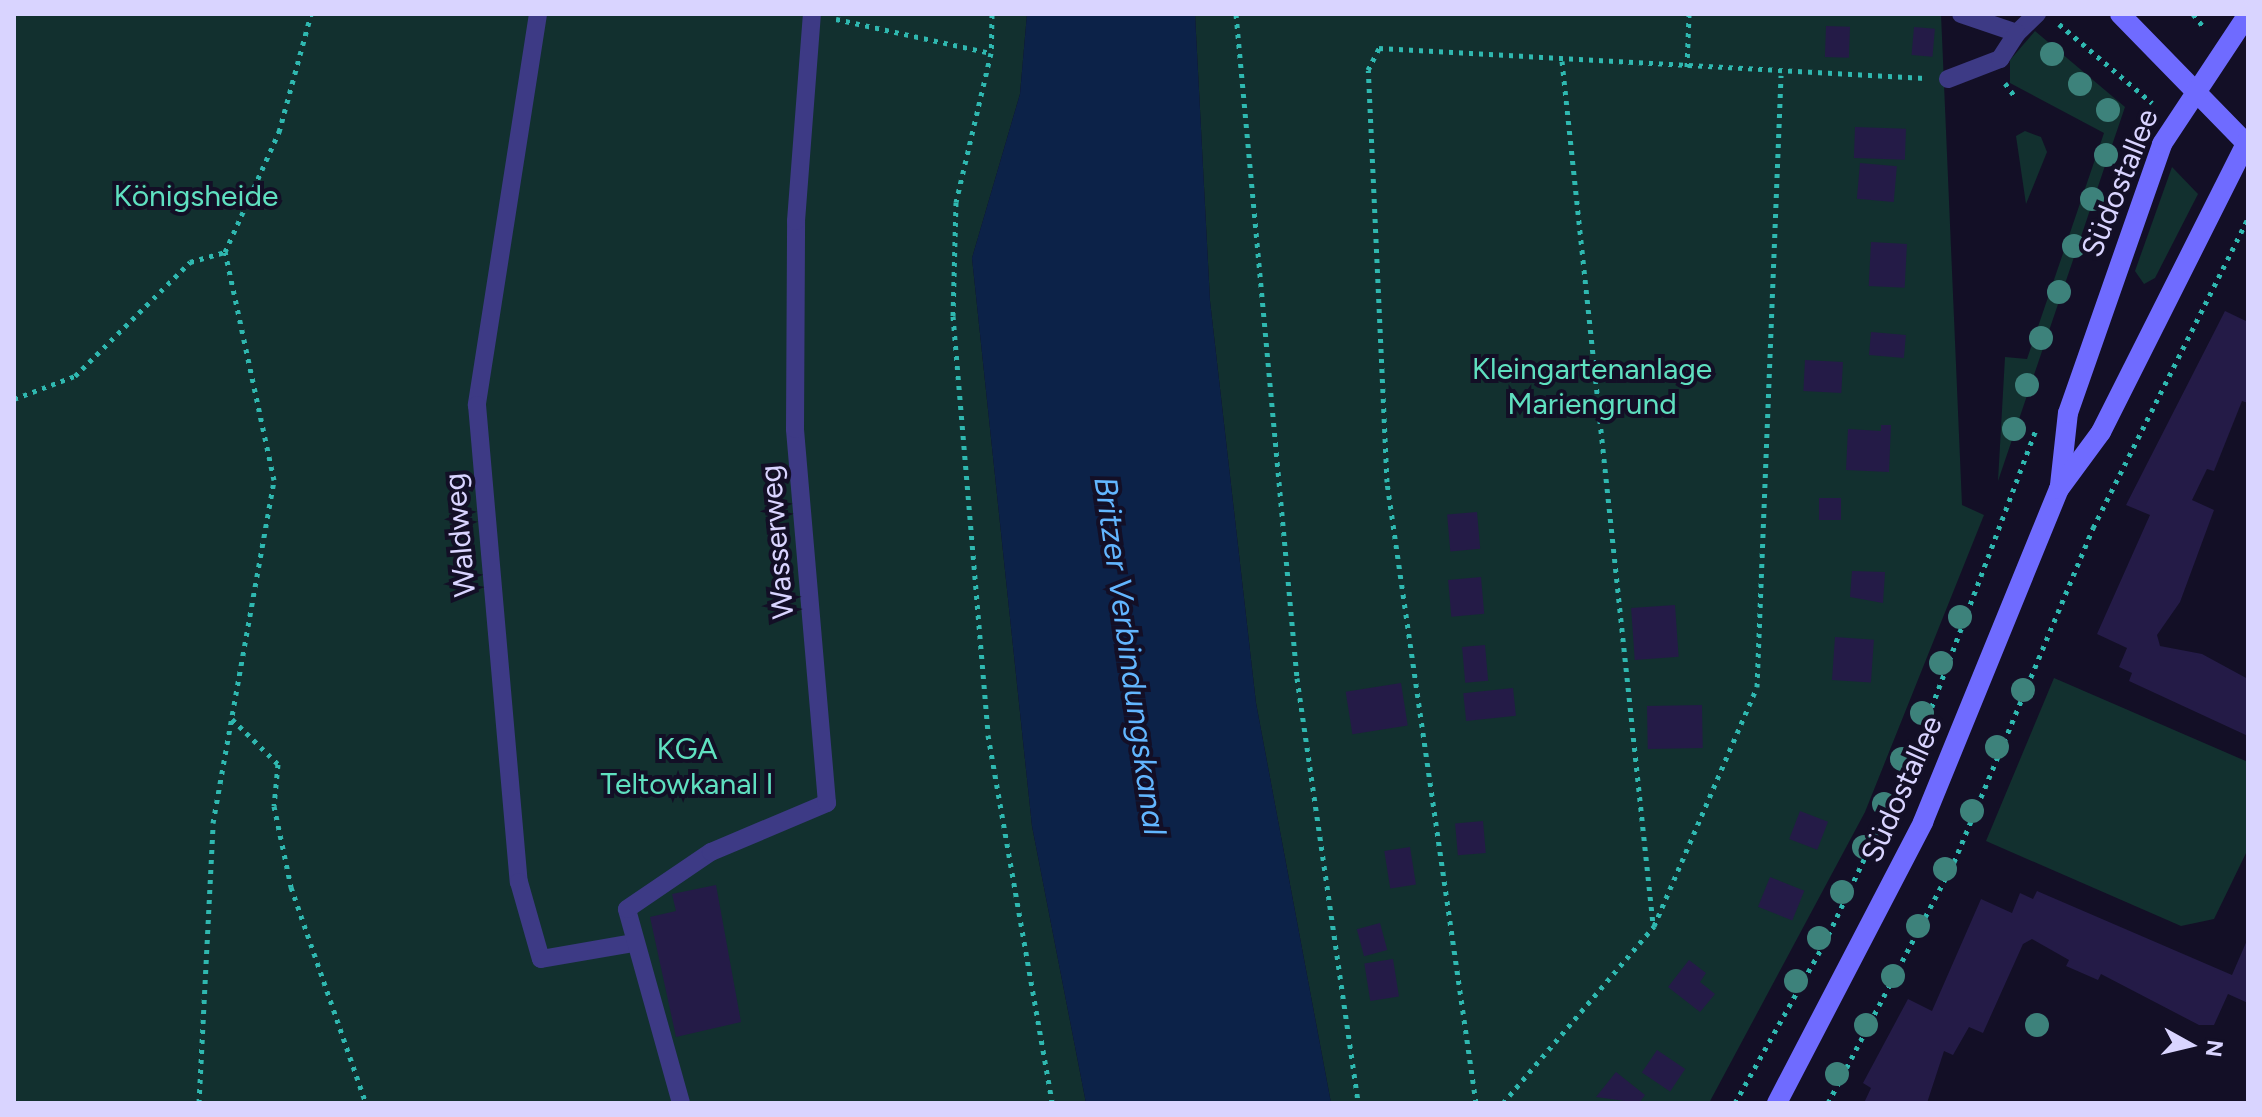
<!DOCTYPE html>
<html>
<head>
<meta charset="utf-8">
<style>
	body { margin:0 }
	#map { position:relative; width:2262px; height:1117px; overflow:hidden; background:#130f26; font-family:Figtree,sans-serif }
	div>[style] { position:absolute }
	.green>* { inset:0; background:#12302f }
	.water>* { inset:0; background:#0c2248 }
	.building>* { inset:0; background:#241b47; transform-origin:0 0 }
	.path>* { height:5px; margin-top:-2.5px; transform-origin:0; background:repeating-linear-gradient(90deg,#2fb8b0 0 4px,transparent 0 10px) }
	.service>* { height:18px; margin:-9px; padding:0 9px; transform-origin:9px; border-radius:9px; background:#3d3a85 }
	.secondary>* { height:20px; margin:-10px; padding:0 10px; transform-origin:10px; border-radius:10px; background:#6f6bff }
	.trees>* { width:24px; height:24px; margin:-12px; border-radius:50%; background:#3d827b }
	span { translate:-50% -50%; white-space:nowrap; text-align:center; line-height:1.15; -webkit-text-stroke:8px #130f26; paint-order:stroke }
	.street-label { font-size:30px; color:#d9d4ff }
	.park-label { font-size:30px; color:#5fe0c0 }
	.water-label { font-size:32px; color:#62b6ff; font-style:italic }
	.frame { position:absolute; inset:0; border:16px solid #d9d4ff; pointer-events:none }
	.north { position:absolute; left:2150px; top:1005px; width:80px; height:80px; -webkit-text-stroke:6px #130f26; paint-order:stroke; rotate:98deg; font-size:22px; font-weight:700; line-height:32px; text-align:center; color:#d9d4ff }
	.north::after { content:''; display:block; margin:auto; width:28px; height:36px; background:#d9d4ff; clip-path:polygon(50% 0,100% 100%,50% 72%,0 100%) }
</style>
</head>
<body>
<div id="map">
	<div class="green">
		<div style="clip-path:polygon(14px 14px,1027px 14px,1020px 94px,972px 258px,1032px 826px,1086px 1103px,14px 1103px)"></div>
		<div style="clip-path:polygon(1195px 14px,1941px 14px,1962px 505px,1984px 515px,1865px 812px,1709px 1103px,1331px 1103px,1256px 703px,1210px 301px)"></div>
		<div style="clip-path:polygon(2035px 31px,2125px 107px,1998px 481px,2005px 357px,2027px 359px,2104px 133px,2010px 83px,2010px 60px)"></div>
		<div style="clip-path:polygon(2025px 131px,2041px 137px,2047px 152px,2026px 204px,2016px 136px)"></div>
		<div style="clip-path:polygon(2172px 167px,2198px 194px,2155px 278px,2144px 284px,2135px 271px)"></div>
		<div style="clip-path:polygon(2054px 678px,2248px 762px,2248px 849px,2214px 919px,2181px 926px,1986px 841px)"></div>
	</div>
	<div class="water">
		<div style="clip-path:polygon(1027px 14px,1195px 14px,1210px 301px,1256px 703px,1331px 1103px,1086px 1103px,1032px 826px,972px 258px,1020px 94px)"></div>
	</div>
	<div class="building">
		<div style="left:1826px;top:26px;width:24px;height:31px;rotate:2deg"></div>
		<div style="left:1914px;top:27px;width:21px;height:28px;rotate:5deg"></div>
		<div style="left:1855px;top:127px;width:51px;height:31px;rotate:2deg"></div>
		<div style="left:1860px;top:163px;width:37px;height:36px;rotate:5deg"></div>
		<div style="left:1871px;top:242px;width:36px;height:44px;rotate:3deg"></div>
		<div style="clip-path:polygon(2225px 311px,2248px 322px,2248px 403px,2242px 401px,2214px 471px,2207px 469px,2192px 500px,2214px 510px,2180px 602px,2157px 635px,2160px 646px,2202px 654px,2248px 679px,2248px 736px,2129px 681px,2132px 673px,2119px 667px,2127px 648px,2097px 634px,2150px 515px,2126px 505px)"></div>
		<div style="left:1871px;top:332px;width:35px;height:23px;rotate:5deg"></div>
		<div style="left:1805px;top:360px;width:38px;height:31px;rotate:3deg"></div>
		<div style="clip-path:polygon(1881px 425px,1891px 425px,1889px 472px,1846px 470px,1848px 429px,1881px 431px)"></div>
		<div style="left:1819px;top:498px;width:22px;height:22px"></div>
		<div style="left:1477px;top:512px;width:37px;height:30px;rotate:85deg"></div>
		<div style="clip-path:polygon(1852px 571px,1885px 572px,1883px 603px,1850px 597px)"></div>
		<div style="left:1481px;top:577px;width:37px;height:33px;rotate:85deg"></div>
		<div style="left:1675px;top:605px;width:52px;height:44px;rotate:86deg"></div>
		<div style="left:1835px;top:637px;width:39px;height:43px;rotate:4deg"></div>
		<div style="left:1485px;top:645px;width:36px;height:23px;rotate:85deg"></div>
		<div style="left:1401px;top:683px;width:43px;height:56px;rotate:81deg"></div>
		<div style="left:1513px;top:688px;width:28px;height:50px;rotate:84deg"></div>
		<div style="left:1702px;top:705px;width:43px;height:55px;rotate:89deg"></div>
		<div style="left:1800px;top:811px;width:30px;height:30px;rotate:21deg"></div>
		<div style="left:1483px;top:821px;width:32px;height:28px;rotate:85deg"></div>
		<div style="left:1410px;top:847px;width:38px;height:26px;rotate:81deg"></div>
		<div style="left:1770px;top:877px;width:37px;height:32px;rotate:22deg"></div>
		<div style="clip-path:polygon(716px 885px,741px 1022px,676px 1037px,650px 917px,676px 911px,672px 894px)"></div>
		<div style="clip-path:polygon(2037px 891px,2232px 975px,2248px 938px,2248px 1003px,2228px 994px,2214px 1025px,2199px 1025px,2101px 974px,2098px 980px,2066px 966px,2069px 960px,2032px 939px,2023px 944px,1983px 1033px,1969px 1027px,1953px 1055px,1944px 1051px,1927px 1103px,1864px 1103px,1871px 1088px,1863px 1083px,1908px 999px,1932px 1011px,1981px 899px,2012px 913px,2020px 893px,2033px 899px)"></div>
		<div style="left:1380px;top:923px;width:28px;height:24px;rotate:75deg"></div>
		<div style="left:1393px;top:959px;width:38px;height:29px;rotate:81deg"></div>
		<div style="clip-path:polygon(1689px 960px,1706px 973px,1700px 982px,1715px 994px,1700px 1012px,1668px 987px)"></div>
		<div style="left:1657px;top:1050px;width:34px;height:27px;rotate:34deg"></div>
		<div style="clip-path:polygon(1616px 1072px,1645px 1095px,1639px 1103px,1596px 1097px)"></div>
	</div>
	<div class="path">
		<div style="left:992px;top:14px;width:39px;rotate:91deg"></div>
		<div style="left:991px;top:53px;width:153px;rotate:103.2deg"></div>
		<div style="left:956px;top:202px;width:114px;rotate:91.5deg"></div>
		<div style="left:953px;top:316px;width:420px;rotate:85.2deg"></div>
		<div style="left:988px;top:735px;width:374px;rotate:80.1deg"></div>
		<div style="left:1236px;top:14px;width:667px;rotate:84.75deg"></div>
		<div style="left:1297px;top:678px;width:429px;rotate:81.8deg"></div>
		<div style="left:2193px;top:14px;width:19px;rotate:51deg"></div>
		<div style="left:836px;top:19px;width:159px;rotate:12.4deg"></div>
		<div style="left:2059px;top:24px;width:122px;rotate:40.3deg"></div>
		<div style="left:1562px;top:61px;width:868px;rotate:83.98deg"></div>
		<div style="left:1687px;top:67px;width:53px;rotate:-87.8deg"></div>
		<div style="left:2005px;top:83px;width:17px;rotate:54deg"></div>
		<div style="left:14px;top:399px;width:65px;rotate:-20.7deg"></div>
		<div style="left:75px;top:376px;width:162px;rotate:-44.7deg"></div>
		<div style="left:190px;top:262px;width:36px;rotate:-16deg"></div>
		<div style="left:232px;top:719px;width:64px;rotate:44.4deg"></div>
		<div style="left:278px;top:764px;width:42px;rotate:95.4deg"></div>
		<div style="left:274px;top:806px;width:83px;rotate:78.1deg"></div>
		<div style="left:291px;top:887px;width:229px;rotate:70.9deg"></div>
		<div style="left:199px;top:1103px;width:280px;rotate:-87.1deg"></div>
		<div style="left:213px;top:823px;width:348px;rotate:-79.9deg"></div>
		<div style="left:274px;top:480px;width:233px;rotate:-102.1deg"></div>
		<div style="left:225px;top:252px;width:132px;rotate:-65.8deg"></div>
		<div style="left:279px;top:132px;width:122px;rotate:-74.8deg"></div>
		<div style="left:1476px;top:1103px;width:627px;rotate:-98.16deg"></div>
		<div style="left:1387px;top:482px;width:412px;rotate:-92.6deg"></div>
		<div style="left:1368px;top:70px;width:25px;rotate:-63deg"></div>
		<div style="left:1379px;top:48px;width:547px;rotate:3.14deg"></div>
		<div style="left:1503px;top:1103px;width:233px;rotate:-49.5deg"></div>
		<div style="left:1654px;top:926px;width:260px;rotate:-66.7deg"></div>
		<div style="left:1757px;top:687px;width:612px;rotate:-87.75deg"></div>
		<div style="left:1735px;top:1103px;width:182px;rotate:-60.8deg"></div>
		<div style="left:1824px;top:944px;width:210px;rotate:-64.7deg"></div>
		<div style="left:1914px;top:754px;width:346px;rotate:-69.4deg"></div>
		<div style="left:1828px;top:1103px;width:272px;rotate:-62.4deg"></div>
		<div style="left:1954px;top:862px;width:362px;rotate:-67.4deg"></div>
		<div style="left:2093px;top:528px;width:347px;rotate:-63.4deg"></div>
	</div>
	<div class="service">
		<div style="left:538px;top:14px;width:396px;rotate:98.9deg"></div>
		<div style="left:477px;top:405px;width:479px;rotate:85deg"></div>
		<div style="left:519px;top:882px;width:80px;rotate:74.1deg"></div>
		<div style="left:541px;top:959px;width:93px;rotate:-9.9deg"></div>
		<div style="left:1961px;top:14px;width:59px;rotate:18.7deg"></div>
		<div style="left:2017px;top:33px;width:28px;rotate:-44deg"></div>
		<div style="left:1948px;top:79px;width:56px;rotate:-21deg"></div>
		<div style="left:2000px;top:59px;width:31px;rotate:-57deg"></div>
		<div style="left:681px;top:1103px;width:201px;rotate:-105.6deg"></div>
		<div style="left:627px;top:909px;width:102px;rotate:-34.2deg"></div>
		<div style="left:711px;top:852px;width:126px;rotate:-22.9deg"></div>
		<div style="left:827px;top:803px;width:375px;rotate:-94.9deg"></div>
		<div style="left:795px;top:429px;width:208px;rotate:-89.7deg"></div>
		<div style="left:796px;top:221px;width:208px;rotate:-85.6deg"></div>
	</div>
	<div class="secondary">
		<div style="left:2120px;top:14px;width:183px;rotate:45.7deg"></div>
		<div style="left:2060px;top:485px;width:72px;rotate:-83.7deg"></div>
		<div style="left:2068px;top:413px;width:285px;rotate:-70.7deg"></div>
		<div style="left:2162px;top:144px;width:156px;rotate:-56.5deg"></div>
		<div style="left:1777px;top:1103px;width:317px;rotate:-62.5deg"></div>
		<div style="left:1923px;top:822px;width:360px;rotate:-67.8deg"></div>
		<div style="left:2059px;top:489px;width:71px;rotate:-53.6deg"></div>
		<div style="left:2101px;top:432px;width:327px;rotate:-63.3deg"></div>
	</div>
	<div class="trees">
		<div style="left:2052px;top:54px"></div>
		<div style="left:2080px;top:84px"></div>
		<div style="left:2108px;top:110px"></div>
		<div style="left:2106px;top:155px"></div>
		<div style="left:2092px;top:199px"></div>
		<div style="left:2074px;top:246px"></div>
		<div style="left:2059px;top:292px"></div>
		<div style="left:2041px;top:338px"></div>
		<div style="left:2027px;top:385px"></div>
		<div style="left:2014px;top:429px"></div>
		<div style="left:1960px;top:617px"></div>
		<div style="left:1941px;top:663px"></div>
		<div style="left:2023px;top:690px"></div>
		<div style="left:1922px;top:713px"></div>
		<div style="left:1997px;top:747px"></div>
		<div style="left:1902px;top:759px"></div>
		<div style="left:1884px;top:804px"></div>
		<div style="left:1972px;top:811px"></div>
		<div style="left:1864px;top:847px"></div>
		<div style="left:1945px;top:869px"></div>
		<div style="left:1842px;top:892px"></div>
		<div style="left:1918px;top:926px"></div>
		<div style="left:1819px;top:938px"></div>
		<div style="left:1893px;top:976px"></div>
		<div style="left:1796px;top:981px"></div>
		<div style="left:1866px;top:1025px"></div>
		<div style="left:2037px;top:1025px"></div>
		<div style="left:1837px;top:1074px"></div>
	</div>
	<div class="street-label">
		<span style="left:2120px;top:183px;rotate:-68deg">Südostallee</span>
		<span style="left:460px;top:535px;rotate:-95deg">Waldweg</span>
		<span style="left:777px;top:542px;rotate:-95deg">Wasserweg</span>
		<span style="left:1902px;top:789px;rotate:-66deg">Südostallee</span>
	</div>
	<div class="park-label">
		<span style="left:196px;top:196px">Königsheide</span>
		<span style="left:1592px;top:386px">Kleingartenanlage<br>Mariengrund</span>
		<span style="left:687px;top:766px">KGA<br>Teltowkanal I</span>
	</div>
	<div class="water-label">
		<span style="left:1130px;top:656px;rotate:82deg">Britzer Verbindungskanal</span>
	</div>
	<div class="frame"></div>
	<div class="north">N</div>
</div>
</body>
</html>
